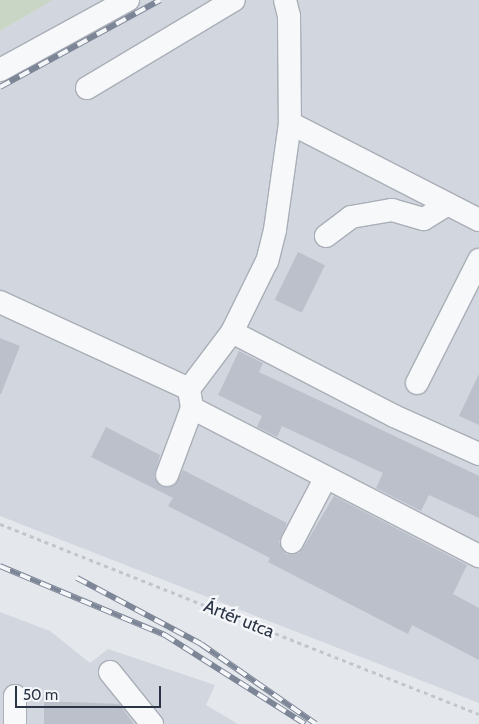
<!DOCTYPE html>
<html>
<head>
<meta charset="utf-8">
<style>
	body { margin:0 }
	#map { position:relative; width:479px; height:724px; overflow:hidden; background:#e4e7ec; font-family:Cabin,sans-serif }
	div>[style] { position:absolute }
	.built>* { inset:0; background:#d2d6de }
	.green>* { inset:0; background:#c9d6c5 }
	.building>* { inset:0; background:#bbc0ca; transform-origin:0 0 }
	.path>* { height:3px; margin-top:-1.5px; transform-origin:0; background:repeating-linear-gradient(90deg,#c2c5cb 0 4px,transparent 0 8px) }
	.roads { filter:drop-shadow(1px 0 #a9aeb7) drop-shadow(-1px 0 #a9aeb7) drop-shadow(0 1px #a9aeb7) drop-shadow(0 -1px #a9aeb7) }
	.minor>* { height:22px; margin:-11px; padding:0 11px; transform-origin:11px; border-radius:11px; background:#f7f8fa }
	.rail>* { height:5.5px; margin-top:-2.75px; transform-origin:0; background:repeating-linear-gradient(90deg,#f4f6f9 0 11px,#7d8696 0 22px); box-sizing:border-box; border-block:1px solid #7d8696 }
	span { translate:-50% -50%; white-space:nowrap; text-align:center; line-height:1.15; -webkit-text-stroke:5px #f4f6f9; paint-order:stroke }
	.street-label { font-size:18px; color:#2b3445 }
	.scale { position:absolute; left:15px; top:686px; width:146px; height:22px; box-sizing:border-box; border:2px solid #2b3445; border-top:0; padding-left:6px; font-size:15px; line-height:18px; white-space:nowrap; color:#2b3445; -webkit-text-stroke:4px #f4f6f9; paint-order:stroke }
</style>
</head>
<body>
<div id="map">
	<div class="built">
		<div style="clip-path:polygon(53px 0,479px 0,479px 703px,0 516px,0 31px)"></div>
		<div style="clip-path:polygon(0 612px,50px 631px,90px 663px,108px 649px,215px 685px,206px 705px,238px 724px,0 724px)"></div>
	</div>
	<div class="green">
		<div style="clip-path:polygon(0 0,53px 0,0 31px)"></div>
	</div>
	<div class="building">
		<div style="left:298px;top:252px;width:30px;height:53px;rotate:26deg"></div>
		<div style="clip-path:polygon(0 338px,20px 346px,1px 394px,0 394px)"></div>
		<div style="clip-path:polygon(239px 351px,263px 363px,259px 372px,479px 476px,479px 518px,429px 495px,421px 511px,376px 488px,383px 473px,282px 426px,277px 437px,257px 427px,262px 416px,218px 395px)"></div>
		<div style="clip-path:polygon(479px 374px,479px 425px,459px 416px)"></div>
		<div style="clip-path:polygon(106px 427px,160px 455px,154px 477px,162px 487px,175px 485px,183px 470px,287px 523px,279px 542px,286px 554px,299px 553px,303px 548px,334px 496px,467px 565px,453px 594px,479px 608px,479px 660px,412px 625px,408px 634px,268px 562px,270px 558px,168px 506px,173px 498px,91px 457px)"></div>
		<div style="clip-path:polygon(44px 701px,119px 704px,134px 724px,44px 724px)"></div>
	</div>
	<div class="path">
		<div style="left:0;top:524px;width:515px;rotate:21.64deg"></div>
	</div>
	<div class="roads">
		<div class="minor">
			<div style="left:285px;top:0;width:16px;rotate:76deg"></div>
			<div style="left:289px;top:16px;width:107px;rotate:89.5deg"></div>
			<div style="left:290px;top:123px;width:108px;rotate:98deg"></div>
			<div style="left:275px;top:230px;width:32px;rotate:104deg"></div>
			<div style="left:267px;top:261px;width:79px;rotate:116.2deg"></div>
			<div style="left:232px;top:332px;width:71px;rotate:127deg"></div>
			<div style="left:189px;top:389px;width:19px;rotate:81deg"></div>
			<div style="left:192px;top:408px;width:323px;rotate:27.3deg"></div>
			<div style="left:0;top:70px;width:146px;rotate:-28.7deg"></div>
			<div style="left:87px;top:88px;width:171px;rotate:-30.9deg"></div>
			<div style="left:290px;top:123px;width:212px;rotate:27.2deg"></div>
			<div style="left:326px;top:236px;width:31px;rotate:-37deg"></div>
			<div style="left:351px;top:217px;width:42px;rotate:-9.7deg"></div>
			<div style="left:392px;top:210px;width:33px;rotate:16deg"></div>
			<div style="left:424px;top:219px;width:28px;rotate:-32deg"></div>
			<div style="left:0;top:302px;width:208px;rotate:24.7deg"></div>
			<div style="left:232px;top:332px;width:182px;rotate:27.4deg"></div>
			<div style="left:394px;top:416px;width:93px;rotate:24.1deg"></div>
			<div style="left:417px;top:383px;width:138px;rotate:-63.2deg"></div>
			<div style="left:167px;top:475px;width:72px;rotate:-69.5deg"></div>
			<div style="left:292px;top:542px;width:73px;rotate:-62.4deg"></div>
			<div style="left:110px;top:672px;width:67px;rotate:51.1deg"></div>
			<div style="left:15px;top:724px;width:28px;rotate:-90deg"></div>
		</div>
	</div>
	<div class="rail">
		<div style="left:0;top:87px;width:182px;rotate:-28.5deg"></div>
		<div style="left:0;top:566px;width:179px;rotate:22.7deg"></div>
		<div style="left:165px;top:635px;width:166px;rotate:32.4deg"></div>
		<div style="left:77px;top:578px;width:140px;rotate:28deg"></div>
		<div style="left:201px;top:644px;width:140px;rotate:34.8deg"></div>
	</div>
	<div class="street-label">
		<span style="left:239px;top:619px;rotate:22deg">Ártér utca</span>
	</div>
	<div class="scale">50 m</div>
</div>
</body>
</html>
